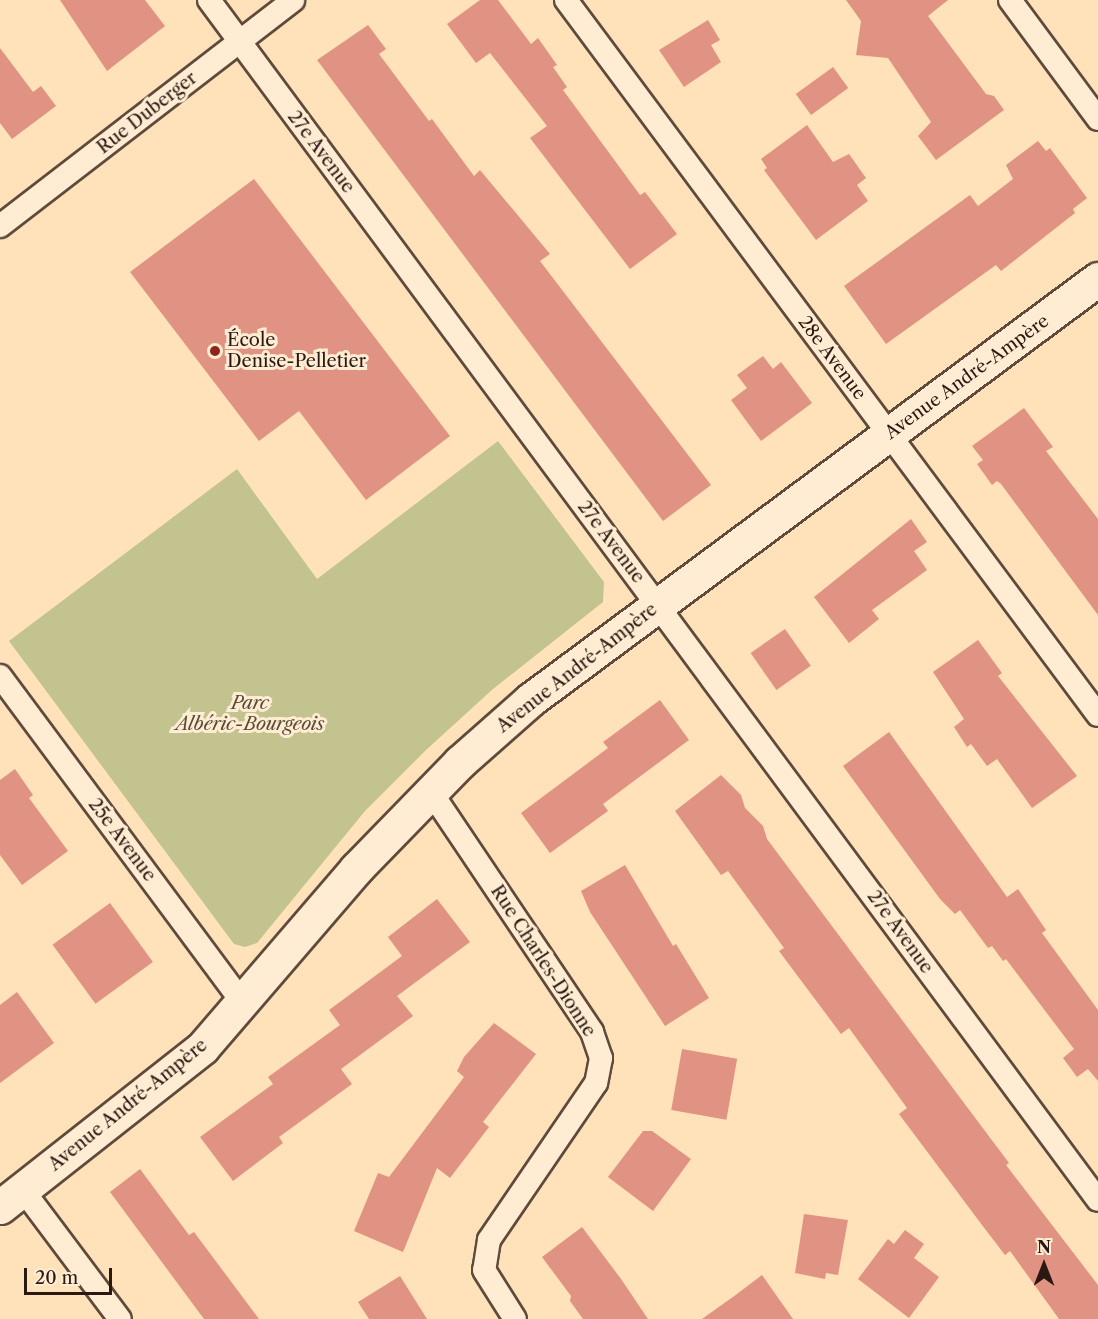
<!DOCTYPE html>
<html>
<head>
<meta charset="utf-8">
<style>
	body { margin:0 }
	#map { position:relative; width:1098px; height:1319px; overflow:hidden; background:#ffe2b9; font-family:"Libre Caslon Text",serif }
	div>[style] { position:absolute }
	.green>* { inset:0; background:#c2c38e }
	.building>* { inset:0; background:#e09382; transform-origin:0 0 }
	.roads { filter:drop-shadow(2px 0 #5f4a3c) drop-shadow(-2px 0 #5f4a3c) drop-shadow(0 2px #5f4a3c) drop-shadow(0 -2px #5f4a3c) }
	.street>* { height:22px; margin:-11px; padding:0 11px; transform-origin:11px; border-radius:11px; background:#ffecd2 }
	.secondary>* { height:33px; margin:-16.5px; padding:0 16.5px; transform-origin:16.5px; border-radius:16.5px; background:#ffecd2 }
	.dots>* { width:16px; height:16px; translate:-50% -50%; box-sizing:border-box; border:3px solid #ffecd2; border-radius:50% }
	span { translate:-50% -50%; white-space:nowrap; text-align:center; line-height:1.15; -webkit-text-stroke:6px #ffecd2; paint-order:stroke }
	.street-label { font-size:18px; color:#2a1812 }
	.poi-label { font-size:18px; color:#2a1812 }
	.left { translate:0 -50%; text-align:left }
	.park-label { font-size:18px; color:#584b37; font-style:italic }
	.north { position:absolute; left:1014px; top:1235px; width:60px; height:60px; -webkit-text-stroke:4px #ffecd2; paint-order:stroke; rotate:0deg; font-size:16px; font-weight:700; line-height:24px; text-align:center; color:#2a1812 }
	.north::after { content:''; display:block; margin:auto; width:21px; height:27px; background:#2a1812; clip-path:polygon(50% 0,100% 100%,50% 72%,0 100%) }
	.scale { position:absolute; left:24px; top:1268px; width:88px; height:27px; box-sizing:border-box; border:3px solid #2a1812; border-top:0; padding-left:8px; font-size:18px; line-height:21px; white-space:nowrap; color:#2a1812; -webkit-text-stroke:4px #ffecd2; paint-order:stroke }
</style>
</head>
<body>
<div id="map">
	<div class="green">
		<div style="clip-path:polygon(498px 441px,604px 582px,603px 602px,493px 689px,426px 750px,365px 811px,257px 943px,245px 947px,234px 944px,9px 641px,237px 469px,317px 579px)"></div>
	</div>
	<div class="building">
		<div style="clip-path:polygon(60px 0,145px 0,165px 26px,107px 71px)"></div>
		<div style="clip-path:polygon(480px 0,498px 0,531px 44px,538px 38px,557px 65px,553px 67px,567px 87px,563px 90px,640px 195px,645px 192px,677px 234px,630px 269px,530px 138px,547px 126px,490px 53px,476px 63px,447px 24px)"></div>
		<div style="clip-path:polygon(846px 0,948px 0,928px 16px,986px 94px,994px 96px,1004px 110px,936px 160px,918px 136px,931px 122px,888px 58px,856px 55px,861px 21px)"></div>
		<div style="clip-path:polygon(708px 20px,720px 40px,711px 45px,721px 62px,684px 87px,659px 50px)"></div>
		<div style="clip-path:polygon(368px 25px,386px 49px,379px 54px,429px 121px,432px 119px,474px 176px,480px 170px,550px 254px,540px 261px,711px 485px,663px 521px,317px 60px)"></div>
		<div style="clip-path:polygon(0 48px,33px 92px,41px 86px,56px 106px,12px 139px,0 123px)"></div>
		<div style="left:833px;top:67px;width:26px;height:46px;rotate:54deg"></div>
		<div style="clip-path:polygon(807px 125px,833px 162px,849px 154px,866px 178px,857px 185px,868px 201px,816px 240px,764px 170px,767px 168px,761px 159px)"></div>
		<div style="clip-path:polygon(1038px 141px,1046px 151px,1050px 148px,1087px 198px,1073px 209px,1075px 213px,1001px 271px,996px 265px,886px 344px,844px 286px,970px 195px,978px 206px,1013px 179px,1006px 165px)"></div>
		<div style="clip-path:polygon(254px 179px,450px 436px,366px 500px,299px 411px,259px 441px,130px 272px)"></div>
		<div style="clip-path:polygon(763px 356px,773px 369px,781px 362px,812px 403px,761px 441px,731px 400px,747px 388px,737px 375px)"></div>
		<div style="clip-path:polygon(1024px 408px,1053px 447px,1046px 451px,1098px 519px,1098px 615px,1001px 484px,997px 481px,992px 485px,977px 464px,983px 460px,972px 446px)"></div>
		<div style="clip-path:polygon(911px 519px,927px 542px,914px 551px,927px 570px,872px 610px,879px 619px,849px 643px,814px 597px)"></div>
		<div style="left:785px;top:629px;width:45px;height:42px;rotate:55deg"></div>
		<div style="clip-path:polygon(978px 640px,1002px 673px,998px 676px,1077px 776px,1032px 808px,997px 759px,987px 766px,971px 744px,967px 747px,954px 727px,964px 719px,933px 672px)"></div>
		<div style="clip-path:polygon(660px 700px,689px 740px,603px 804px,608px 811px,550px 853px,521px 813px,608px 748px,603px 742px)"></div>
		<div style="clip-path:polygon(889px 732px,1007px 897px,1018px 889px,1046px 930px,1042px 933px,1098px 1010px,1098px 1081px,1088px 1069px,1077px 1077px,1063px 1058px,1074px 1049px,1006px 959px,1003px 961px,992px 946px,988px 948px,960px 910px,955px 914px,940px 899px,843px 766px)"></div>
		<div style="clip-path:polygon(15px 769px,33px 795px,29px 798px,68px 851px,22px 885px,0 855px,0 780px)"></div>
		<div style="clip-path:polygon(721px 775px,741px 795px,745px 808px,763px 826px,767px 839px,970px 1111px,1009px 1163px,1006px 1165px,1098px 1285px,1098px 1319px,1059px 1319px,1010px 1251px,1005px 1255px,982px 1225px,899px 1114px,907px 1108px,849px 1028px,841px 1034px,779px 951px,784px 948px,728px 871px,721px 875px,675px 811px)"></div>
		<div style="clip-path:polygon(625px 865px,673px 946px,676px 944px,709px 998px,665px 1026px,590px 912px,581px 891px)"></div>
		<div style="clip-path:polygon(437px 899px,470px 942px,397px 996px,413px 1016px,341px 1069px,352px 1084px,279px 1137px,283px 1143px,233px 1181px,200px 1137px,273px 1084px,268px 1077px,340px 1025px,329px 1010px,402px 956px,388px 937px)"></div>
		<div style="left:110px;top:903px;width:73px;height:71px;rotate:54deg"></div>
		<div style="clip-path:polygon(17px 992px,54px 1043px,0 1083px,0 1005px)"></div>
		<div style="clip-path:polygon(494px 1023px,536px 1054px,483px 1122px,489px 1127px,450px 1178px,437px 1168px,403px 1252px,354px 1231px,378px 1173px,389px 1177px,464px 1077px,457px 1071px,464px 1057px)"></div>
		<div style="left:682px;top:1049px;width:56px;height:62px;rotate:10deg"></div>
		<div style="clip-path:polygon(643px 1131px,652px 1131px,691px 1159px,653px 1211px,608px 1177px)"></div>
		<div style="clip-path:polygon(140px 1169px,189px 1235px,194px 1232px,259px 1319px,204px 1319px,110px 1192px)"></div>
		<div style="clip-path:polygon(804px 1214px,848px 1220px,838px 1275px,826px 1273px,825px 1279px,795px 1273px)"></div>
		<div style="clip-path:polygon(582px 1227px,621px 1279px,648px 1319px,583px 1319px,570px 1301px,571px 1296px,542px 1257px)"></div>
		<div style="clip-path:polygon(905px 1230px,924px 1244px,914px 1258px,939px 1277px,909px 1318px,858px 1279px,888px 1239px,894px 1244px)"></div>
		<div style="clip-path:polygon(762px 1275px,793px 1319px,702px 1319px,737px 1294px)"></div>
		<div style="clip-path:polygon(400px 1276px,427px 1319px,369px 1319px,358px 1302px)"></div>
	</div>
	<div class="roads">
		<div class="street">
			<div style="left:209px;top:0;width:1493px;rotate:53.47deg"></div>
			<div style="left:566px;top:0;width:891px;rotate:53.35deg"></div>
			<div style="left:1010px;top:0;width:148px;rotate:53.5deg"></div>
			<div style="left:0;top:226px;width:370px;rotate:-37.6deg"></div>
			<div style="left:0;top:676px;width:409px;rotate:53.4deg"></div>
			<div style="left:431px;top:792px;width:289px;rotate:56.1deg"></div>
			<div style="left:592px;top:1032px;width:28px;rotate:71deg"></div>
			<div style="left:601px;top:1058px;width:25px;rotate:101deg"></div>
			<div style="left:596px;top:1083px;width:190px;rotate:124.3deg"></div>
			<div style="left:489px;top:1240px;width:30px;rotate:99deg"></div>
			<div style="left:484px;top:1270px;width:58px;rotate:57.7deg"></div>
			<div style="left:23px;top:1190px;width:161px;rotate:53.1deg"></div>
		</div>
		<div class="secondary">
			<div style="left:0;top:1207px;width:258px;rotate:-38.2deg"></div>
			<div style="left:203px;top:1047px;width:235px;rotate:-49.3deg"></div>
			<div style="left:356px;top:869px;width:149px;rotate:-45.8deg"></div>
			<div style="left:460px;top:762px;width:94px;rotate:-41.5deg"></div>
			<div style="left:530px;top:700px;width:707px;rotate:-36.55deg"></div>
		</div>
	</div>
	<div class="dots">
		<div style="left:215px;top:351px;background:#8f2418"></div>
	</div>
	<div class="street-label">
		<span style="left:147px;top:113px;rotate:-38deg">Rue Duberger</span>
		<span style="left:321px;top:152px;rotate:53deg">27e Avenue</span>
		<span style="left:832px;top:358px;rotate:53deg">28e Avenue</span>
		<span style="left:967px;top:377px;rotate:-36deg">Avenue André-Ampère</span>
		<span style="left:611px;top:542px;rotate:53deg">27e Avenue</span>
		<span style="left:577px;top:668px;rotate:-38deg">Avenue André-Ampère</span>
		<span style="left:122px;top:840px;rotate:53deg">25e Avenue</span>
		<span style="left:900px;top:932px;rotate:54deg">27e Avenue</span>
		<span style="left:543px;top:961px;rotate:57deg">Rue Charles-Dionne</span>
		<span style="left:128px;top:1105px;rotate:-39deg">Avenue André-Ampère</span>
	</div>
	<div class="poi-label">
		<span class="left" style="left:227px;top:351px">École<br>Denise-Pelletier</span>
	</div>
	<div class="park-label">
		<span style="left:250px;top:714px">Parc<br>Albéric-Bourgeois</span>
	</div>
	<div class="north">N</div>
	<div class="scale">20 m</div>
</div>
</body>
</html>
